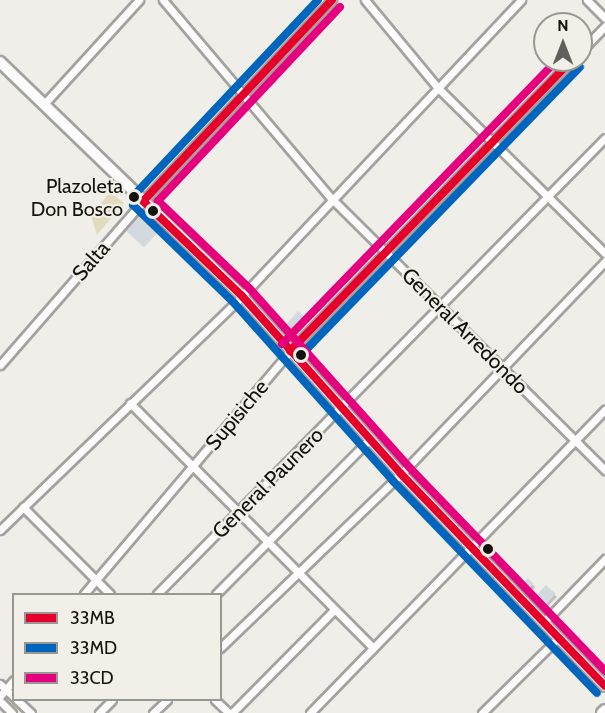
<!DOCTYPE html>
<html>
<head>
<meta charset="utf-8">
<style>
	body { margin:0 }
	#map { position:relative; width:605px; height:713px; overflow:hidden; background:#efeee9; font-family:Cabin,sans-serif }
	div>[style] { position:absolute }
	.green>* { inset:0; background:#e1dbbe }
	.shadow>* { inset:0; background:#0003; transform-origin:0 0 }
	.building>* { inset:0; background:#d2dadf; transform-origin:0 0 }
	.roads { filter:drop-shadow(2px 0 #a3a29f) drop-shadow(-2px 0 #a3a29f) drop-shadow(0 2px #a3a29f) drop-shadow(0 -2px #a3a29f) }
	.minor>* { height:7px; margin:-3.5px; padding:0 3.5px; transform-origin:3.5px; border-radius:3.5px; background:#fdfcfc }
	.secondary>* { height:10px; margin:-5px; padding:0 5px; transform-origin:5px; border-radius:5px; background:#fdfcfc }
	.bus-1>* { height:8px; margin:-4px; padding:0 4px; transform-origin:4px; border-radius:4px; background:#e4002b }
	.bus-2>* { height:8px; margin:-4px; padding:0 4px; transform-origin:4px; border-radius:4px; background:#0065bd }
	.bus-3>* { height:8px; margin:-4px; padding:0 4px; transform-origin:4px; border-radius:4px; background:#e5007d }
	.dots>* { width:16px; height:16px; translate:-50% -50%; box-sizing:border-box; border:3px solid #f1efe7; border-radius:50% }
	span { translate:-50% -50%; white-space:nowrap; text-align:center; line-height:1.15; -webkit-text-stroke:4.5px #f1efe7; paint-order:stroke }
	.bus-label { font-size:20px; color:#13120f }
	.right { translate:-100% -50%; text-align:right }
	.street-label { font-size:21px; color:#13120f }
	.legend { position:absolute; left:12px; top:593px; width:210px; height:108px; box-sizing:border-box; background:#f1efe7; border:2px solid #989791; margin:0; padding:8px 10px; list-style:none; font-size:18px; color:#13120f }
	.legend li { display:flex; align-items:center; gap:12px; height:30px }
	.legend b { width:30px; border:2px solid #989791 }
	.north { position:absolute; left:533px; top:12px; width:60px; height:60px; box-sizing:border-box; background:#f1efe7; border:2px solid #989791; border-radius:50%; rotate:0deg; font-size:16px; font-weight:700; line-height:24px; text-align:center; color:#13120f }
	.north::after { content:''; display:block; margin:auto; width:21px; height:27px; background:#605f5b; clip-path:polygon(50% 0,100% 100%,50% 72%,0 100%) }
</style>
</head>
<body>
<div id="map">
	<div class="green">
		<div style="clip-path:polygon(110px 192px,124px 203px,97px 235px,91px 216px)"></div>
	</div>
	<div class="shadow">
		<div style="left:298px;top:313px;width:12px;height:19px;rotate:42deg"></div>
		<div style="left:528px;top:580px;width:10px;height:8px;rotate:45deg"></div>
		<div style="left:547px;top:587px;width:14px;height:18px;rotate:45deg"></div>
	</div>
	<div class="building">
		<div style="left:140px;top:215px;width:25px;height:21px;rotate:43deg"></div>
		<div style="left:298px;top:311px;width:11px;height:22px;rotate:41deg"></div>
		<div style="left:528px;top:578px;width:8px;height:11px;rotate:45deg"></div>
		<div style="left:546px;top:585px;width:13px;height:20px;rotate:42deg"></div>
	</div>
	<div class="roads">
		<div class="minor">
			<div style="left:163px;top:0;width:261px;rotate:49.7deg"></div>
			<div style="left:332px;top:199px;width:385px;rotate:44.8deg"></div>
			<div style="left:365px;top:0;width:114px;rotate:50.3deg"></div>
			<div style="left:438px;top:88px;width:235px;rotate:44.7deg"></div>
			<div style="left:587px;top:0;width:25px;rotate:45deg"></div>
			<div style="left:581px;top:51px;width:35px;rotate:-46deg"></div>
			<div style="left:44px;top:104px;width:141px;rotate:-47.6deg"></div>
			<div style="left:0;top:365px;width:218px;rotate:-48.9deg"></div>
			<div style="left:143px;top:201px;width:276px;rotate:-46.8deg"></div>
			<div style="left:130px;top:403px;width:345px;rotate:45.2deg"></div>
			<div style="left:23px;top:507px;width:123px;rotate:45deg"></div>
			<div style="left:0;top:530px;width:337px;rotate:-44deg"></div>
			<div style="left:242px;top:296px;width:407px;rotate:-46.7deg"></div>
			<div style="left:84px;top:594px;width:319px;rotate:-49.7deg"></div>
			<div style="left:290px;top:351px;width:405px;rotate:-45.9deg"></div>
			<div style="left:157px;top:594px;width:639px;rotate:-45.51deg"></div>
			<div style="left:216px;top:594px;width:217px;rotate:-45.2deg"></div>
			<div style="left:544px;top:622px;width:88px;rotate:-45.9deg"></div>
			<div style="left:220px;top:648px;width:251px;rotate:-43.9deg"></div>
			<div style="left:401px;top:474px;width:295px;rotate:-46.2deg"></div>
			<div style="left:0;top:684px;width:19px;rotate:43deg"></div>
			<div style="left:0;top:696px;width:21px;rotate:-49deg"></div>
			<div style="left:17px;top:700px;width:19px;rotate:43deg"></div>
			<div style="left:215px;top:700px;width:19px;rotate:43deg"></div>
			<div style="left:0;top:701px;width:17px;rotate:45deg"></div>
			<div style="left:99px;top:713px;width:18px;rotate:-45deg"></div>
			<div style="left:153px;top:713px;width:19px;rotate:-43deg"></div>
			<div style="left:232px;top:713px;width:145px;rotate:-45.3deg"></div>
			<div style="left:310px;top:713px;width:423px;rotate:-45.8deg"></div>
			<div style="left:482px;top:713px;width:107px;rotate:-44.6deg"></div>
		</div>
		<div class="secondary">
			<div style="left:0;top:62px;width:337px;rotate:44deg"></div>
			<div style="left:242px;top:296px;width:239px;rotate:48.2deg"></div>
			<div style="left:401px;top:474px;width:294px;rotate:46.1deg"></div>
			<div style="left:602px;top:713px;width:4px;rotate:-45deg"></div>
		</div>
	</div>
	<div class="bus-1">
		<div style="left:332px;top:0;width:276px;rotate:133.2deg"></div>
		<div style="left:143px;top:201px;width:137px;rotate:43.8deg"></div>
		<div style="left:242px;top:296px;width:239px;rotate:48.2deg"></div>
		<div style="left:401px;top:474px;width:294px;rotate:46.1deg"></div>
		<div style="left:290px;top:351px;width:405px;rotate:-45.9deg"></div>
	</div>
	<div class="bus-2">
		<div style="left:318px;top:0;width:267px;rotate:133.3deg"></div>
		<div style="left:135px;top:194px;width:11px;rotate:100deg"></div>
		<div style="left:133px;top:205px;width:141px;rotate:44.1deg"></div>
		<div style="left:234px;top:303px;width:239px;rotate:48.2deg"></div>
		<div style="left:393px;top:481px;width:294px;rotate:46.1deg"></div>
		<div style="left:298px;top:358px;width:405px;rotate:-45.9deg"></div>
	</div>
	<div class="bus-3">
		<div style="left:340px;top:7px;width:266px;rotate:133.2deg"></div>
		<div style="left:158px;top:201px;width:127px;rotate:43.7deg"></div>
		<div style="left:250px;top:289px;width:239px;rotate:48.2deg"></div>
		<div style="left:409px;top:467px;width:283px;rotate:46.1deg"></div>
		<div style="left:282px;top:344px;width:395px;rotate:-45.9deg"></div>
	</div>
	<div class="dots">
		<div style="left:134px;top:197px;background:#13120f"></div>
		<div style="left:153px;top:211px;background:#13120f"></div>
		<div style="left:301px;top:355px;background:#13120f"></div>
		<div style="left:488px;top:549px;background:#13120f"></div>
	</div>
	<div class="bus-label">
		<span class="right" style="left:123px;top:198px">Plazoleta<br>Don Bosco</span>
	</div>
	<div class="street-label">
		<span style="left:91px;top:261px;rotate:-49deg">Salta</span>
		<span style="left:465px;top:331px;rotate:45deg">General Arredondo</span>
		<span style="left:237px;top:415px;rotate:-50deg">Supisiche</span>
		<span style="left:268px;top:483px;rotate:-45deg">General Paunero</span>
	</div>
	<ul class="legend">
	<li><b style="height:8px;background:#e4002b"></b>33MB</li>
	<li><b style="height:8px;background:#0065bd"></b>33MD</li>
	<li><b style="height:8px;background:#e5007d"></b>33CD</li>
	</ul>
	<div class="north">N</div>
</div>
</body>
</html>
